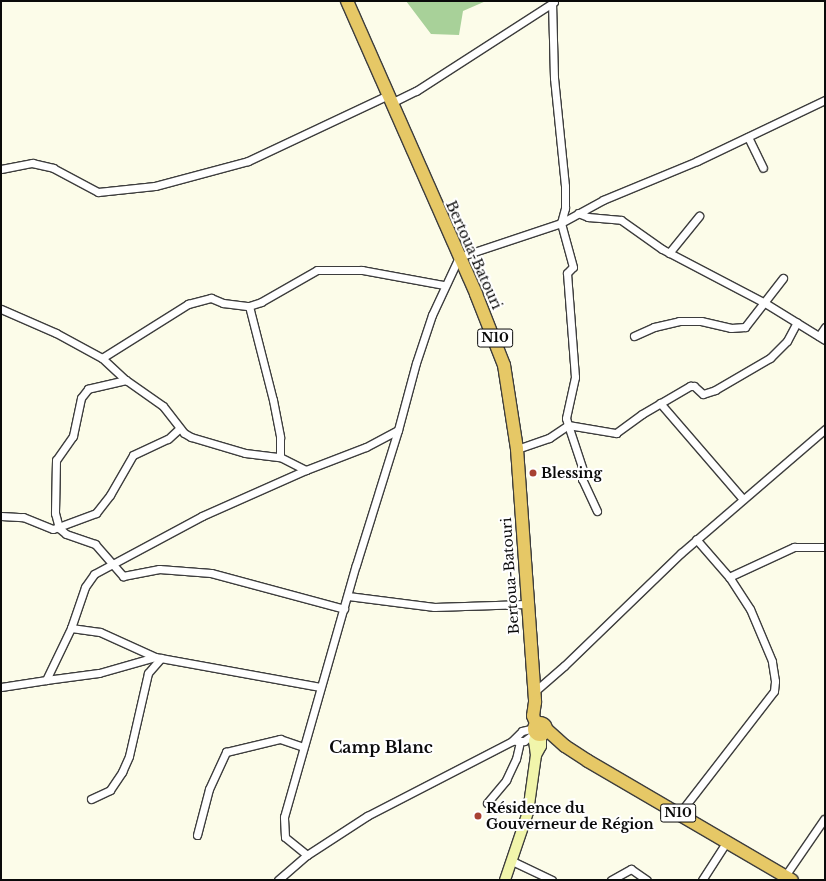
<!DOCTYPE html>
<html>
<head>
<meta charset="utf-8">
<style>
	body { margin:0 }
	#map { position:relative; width:826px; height:881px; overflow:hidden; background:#fcfce9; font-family:"Libre Baskerville",serif }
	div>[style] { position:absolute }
	.forest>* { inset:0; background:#a8d199 }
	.roads { filter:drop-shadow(1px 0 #3d3d3d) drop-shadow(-1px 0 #3d3d3d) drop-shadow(0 1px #3d3d3d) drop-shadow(0 -1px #3d3d3d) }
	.minor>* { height:7px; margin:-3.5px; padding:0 3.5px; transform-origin:3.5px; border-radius:3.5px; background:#fff }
	.secondary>* { height:10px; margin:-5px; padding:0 5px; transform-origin:5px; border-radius:5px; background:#f1f5ab }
	.trunk>* { height:12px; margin:-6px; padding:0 6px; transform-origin:6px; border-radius:6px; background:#e6c866 }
	.trunk>.ring { margin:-6px; padding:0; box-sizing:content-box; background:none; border:12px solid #e6c866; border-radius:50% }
	.dots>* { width:11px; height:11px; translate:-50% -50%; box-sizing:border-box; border:2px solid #fff; border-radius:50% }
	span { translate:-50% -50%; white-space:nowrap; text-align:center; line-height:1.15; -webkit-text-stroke:4px #fff; paint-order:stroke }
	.shield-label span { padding:1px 3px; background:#fff; border:1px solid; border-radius:3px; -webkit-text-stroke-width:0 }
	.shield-label { font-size:13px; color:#0a0a0a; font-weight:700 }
	.street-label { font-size:14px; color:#0a0a0a }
	.poi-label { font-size:14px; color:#0a0a0a; font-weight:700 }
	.left { translate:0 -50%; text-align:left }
	.quarter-label { font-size:16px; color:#0a0a0a; font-weight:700 }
	.frame { position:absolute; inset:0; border:2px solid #0a0a0a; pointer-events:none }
</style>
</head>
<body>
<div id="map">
	<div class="forest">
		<div style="clip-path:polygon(406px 1px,486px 1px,463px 11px,459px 35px,431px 34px)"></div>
	</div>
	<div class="roads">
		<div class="minor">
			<div style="left:391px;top:103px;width:28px;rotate:-26deg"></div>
			<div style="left:416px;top:91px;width:164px;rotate:-32.8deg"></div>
			<div style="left:748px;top:137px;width:34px;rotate:64deg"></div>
			<div style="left:1px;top:169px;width:32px;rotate:-11deg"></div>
			<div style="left:32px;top:163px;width:22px;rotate:13deg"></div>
			<div style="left:53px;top:168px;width:51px;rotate:28.1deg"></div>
			<div style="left:98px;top:192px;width:57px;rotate:-6deg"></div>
			<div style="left:155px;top:186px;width:96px;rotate:-15deg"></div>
			<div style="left:248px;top:161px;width:155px;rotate:-25.2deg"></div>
			<div style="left:578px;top:213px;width:11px;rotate:22deg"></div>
			<div style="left:588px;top:217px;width:33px;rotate:5deg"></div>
			<div style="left:621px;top:220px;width:50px;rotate:35.3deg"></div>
			<div style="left:662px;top:249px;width:116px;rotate:27.7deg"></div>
			<div style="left:765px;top:303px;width:70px;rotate:31.7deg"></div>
			<div style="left:669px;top:253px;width:48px;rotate:-51deg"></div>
			<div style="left:249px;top:306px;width:97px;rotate:75.7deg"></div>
			<div style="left:273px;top:400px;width:38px;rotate:79deg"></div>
			<div style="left:280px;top:437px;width:20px;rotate:90deg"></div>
			<div style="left:1px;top:309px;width:60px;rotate:23.6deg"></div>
			<div style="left:56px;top:333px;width:52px;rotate:28.5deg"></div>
			<div style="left:102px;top:358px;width:33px;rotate:43deg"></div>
			<div style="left:126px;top:380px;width:45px;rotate:35.1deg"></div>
			<div style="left:163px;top:406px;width:34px;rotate:52deg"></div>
			<div style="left:184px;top:433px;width:8px;rotate:30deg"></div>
			<div style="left:191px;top:437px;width:56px;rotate:16.5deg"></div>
			<div style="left:245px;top:453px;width:35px;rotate:7deg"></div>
			<div style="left:280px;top:457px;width:29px;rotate:27deg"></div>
			<div style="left:634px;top:336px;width:22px;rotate:-24deg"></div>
			<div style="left:654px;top:327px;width:26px;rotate:-13deg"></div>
			<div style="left:679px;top:321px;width:22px"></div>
			<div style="left:701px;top:321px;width:31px;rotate:13deg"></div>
			<div style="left:731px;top:328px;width:14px;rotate:-4deg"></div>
			<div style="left:745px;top:327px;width:62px;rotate:-52.2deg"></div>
			<div style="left:819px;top:336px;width:11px;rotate:-56deg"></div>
			<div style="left:102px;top:358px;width:102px;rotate:-32.1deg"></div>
			<div style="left:188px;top:304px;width:24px;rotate:-15deg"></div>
			<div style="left:211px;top:298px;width:13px;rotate:23deg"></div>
			<div style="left:223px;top:303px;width:26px;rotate:7deg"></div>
			<div style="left:249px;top:306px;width:13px;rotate:-18deg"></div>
			<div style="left:261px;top:302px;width:64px;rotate:-29.7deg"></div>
			<div style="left:317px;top:270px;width:45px"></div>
			<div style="left:362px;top:270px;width:83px;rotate:10.4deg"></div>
			<div style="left:126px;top:380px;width:39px;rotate:167deg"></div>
			<div style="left:88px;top:389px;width:11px;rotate:128deg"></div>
			<div style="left:81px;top:398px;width:39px;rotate:102deg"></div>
			<div style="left:73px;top:436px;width:29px;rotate:125deg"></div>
			<div style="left:56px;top:460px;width:53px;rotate:91.1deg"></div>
			<div style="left:55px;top:513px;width:16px;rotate:75deg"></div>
			<div style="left:59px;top:528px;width:9px;rotate:41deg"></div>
			<div style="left:66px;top:534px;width:31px;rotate:19deg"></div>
			<div style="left:95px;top:544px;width:43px;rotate:48.8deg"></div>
			<div style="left:123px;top:576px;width:37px;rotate:-11deg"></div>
			<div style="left:159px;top:569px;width:52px;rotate:4.4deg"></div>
			<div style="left:211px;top:573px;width:138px;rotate:15.1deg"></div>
			<div style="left:660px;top:403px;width:125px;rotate:49.2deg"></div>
			<div style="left:517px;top:449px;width:34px;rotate:-19deg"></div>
			<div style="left:549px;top:438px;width:23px;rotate:-34deg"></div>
			<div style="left:568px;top:425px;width:7px;rotate:-106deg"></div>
			<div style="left:566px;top:418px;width:42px;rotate:-77.6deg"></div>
			<div style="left:575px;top:377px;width:104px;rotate:-94.4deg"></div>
			<div style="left:567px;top:273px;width:8px;rotate:-45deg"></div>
			<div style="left:573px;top:267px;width:46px;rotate:-105.3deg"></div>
			<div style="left:561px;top:223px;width:16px;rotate:-75deg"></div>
			<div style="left:565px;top:208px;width:22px;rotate:-90deg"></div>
			<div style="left:565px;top:186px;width:109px;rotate:-95.8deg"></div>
			<div style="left:554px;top:78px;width:77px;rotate:-91.5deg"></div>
			<div style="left:597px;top:511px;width:35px;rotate:-115deg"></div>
			<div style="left:582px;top:479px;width:9px;rotate:-84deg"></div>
			<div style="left:583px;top:470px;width:47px;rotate:-108.4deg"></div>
			<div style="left:568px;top:425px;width:49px;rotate:9.5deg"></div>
			<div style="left:616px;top:433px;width:32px;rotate:-36deg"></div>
			<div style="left:642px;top:414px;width:56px;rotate:-30.3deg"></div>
			<div style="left:690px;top:386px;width:4px"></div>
			<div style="left:694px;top:386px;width:12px;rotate:42deg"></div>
			<div style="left:703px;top:394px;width:13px;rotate:-18deg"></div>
			<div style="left:715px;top:390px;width:64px;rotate:-30.2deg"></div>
			<div style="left:770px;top:358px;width:24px;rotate:-45deg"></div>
			<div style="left:787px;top:341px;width:21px;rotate:-62deg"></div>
			<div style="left:1px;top:516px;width:22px;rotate:3deg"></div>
			<div style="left:23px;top:517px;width:32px;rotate:22deg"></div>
			<div style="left:53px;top:529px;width:46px;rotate:-20.4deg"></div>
			<div style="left:96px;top:513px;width:23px;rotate:-52deg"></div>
			<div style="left:110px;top:495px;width:46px;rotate:-60.1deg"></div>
			<div style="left:133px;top:455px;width:38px;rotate:-25deg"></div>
			<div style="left:168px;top:439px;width:16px;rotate:-43deg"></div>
			<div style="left:729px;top:577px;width:72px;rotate:-24.8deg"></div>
			<div style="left:794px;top:547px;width:31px"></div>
			<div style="left:348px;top:596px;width:87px;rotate:7.3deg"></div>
			<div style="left:434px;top:607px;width:92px;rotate:-1.9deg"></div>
			<div style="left:71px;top:628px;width:29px;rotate:8deg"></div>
			<div style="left:100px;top:632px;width:60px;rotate:24.4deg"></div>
			<div style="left:46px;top:680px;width:53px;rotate:-7.5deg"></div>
			<div style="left:99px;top:673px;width:58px;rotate:-15.9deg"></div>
			<div style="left:155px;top:657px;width:168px;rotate:10.3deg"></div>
			<div style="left:1px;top:687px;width:46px;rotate:-8.8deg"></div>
			<div style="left:46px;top:680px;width:58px;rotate:-64.3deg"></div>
			<div style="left:71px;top:628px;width:43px;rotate:-71.1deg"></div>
			<div style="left:85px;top:587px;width:16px;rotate:-55deg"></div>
			<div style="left:94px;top:574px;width:123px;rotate:-28.2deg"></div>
			<div style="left:202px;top:516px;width:114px;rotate:-23.9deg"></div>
			<div style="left:306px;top:470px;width:64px;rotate:-21deg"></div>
			<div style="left:366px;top:447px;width:36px;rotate:-28deg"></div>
			<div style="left:398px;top:430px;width:69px;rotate:-75deg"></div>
			<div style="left:416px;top:363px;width:51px;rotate:-71.6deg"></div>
			<div style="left:432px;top:315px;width:64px;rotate:-65deg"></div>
			<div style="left:459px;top:257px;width:108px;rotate:-18.4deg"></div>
			<div style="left:561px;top:223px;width:48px;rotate:-28.7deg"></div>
			<div style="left:603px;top:200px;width:102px;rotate:-22.5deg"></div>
			<div style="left:697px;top:161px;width:142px;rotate:-25.5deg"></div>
			<div style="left:534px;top:692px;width:40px;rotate:-41deg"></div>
			<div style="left:564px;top:666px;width:163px;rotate:-44deg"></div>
			<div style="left:681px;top:553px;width:190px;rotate:-40.7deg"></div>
			<div style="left:516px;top:741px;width:8px"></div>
			<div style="left:524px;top:741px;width:14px;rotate:-36deg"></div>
			<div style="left:91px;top:799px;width:21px;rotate:-25deg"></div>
			<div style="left:110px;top:790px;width:22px;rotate:-56deg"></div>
			<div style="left:122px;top:772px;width:17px;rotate:-66deg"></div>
			<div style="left:129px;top:756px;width:85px;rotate:-77.1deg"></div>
			<div style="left:148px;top:673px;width:20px;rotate:-49deg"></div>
			<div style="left:487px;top:803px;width:30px;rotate:-50deg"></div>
			<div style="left:506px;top:780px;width:23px;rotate:-65deg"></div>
			<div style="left:516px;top:759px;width:18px;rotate:-77deg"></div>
			<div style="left:679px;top:814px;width:155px;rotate:-52.3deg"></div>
			<div style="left:774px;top:691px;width:10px;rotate:-84deg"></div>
			<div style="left:775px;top:681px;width:20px;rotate:-99deg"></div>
			<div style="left:772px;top:661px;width:56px;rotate:-112.9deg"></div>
			<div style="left:750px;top:609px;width:38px;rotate:-123deg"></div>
			<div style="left:729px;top:577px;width:50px;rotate:-131deg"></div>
			<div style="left:197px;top:835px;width:48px;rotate:-75.4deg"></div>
			<div style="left:209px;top:789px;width:41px;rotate:-65.3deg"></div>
			<div style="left:226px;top:752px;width:56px;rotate:-13.5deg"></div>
			<div style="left:280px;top:739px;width:24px;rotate:19deg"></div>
			<div style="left:307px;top:855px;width:28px;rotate:-141deg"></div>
			<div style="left:285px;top:837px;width:20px;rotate:-93deg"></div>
			<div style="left:284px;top:817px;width:262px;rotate:-74.1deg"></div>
			<div style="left:356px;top:565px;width:141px;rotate:-72.7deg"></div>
			<div style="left:512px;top:861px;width:44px;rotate:25.4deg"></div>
			<div style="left:785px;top:876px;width:69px;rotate:-55.6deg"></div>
			<div style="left:278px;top:880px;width:38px;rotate:-41deg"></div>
			<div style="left:307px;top:855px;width:72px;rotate:-33deg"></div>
			<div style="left:367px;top:816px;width:163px;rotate:-27.3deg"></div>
			<div style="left:512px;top:741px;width:14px;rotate:-45deg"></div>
			<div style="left:522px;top:731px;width:12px;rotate:-14deg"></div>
			<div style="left:611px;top:880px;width:23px;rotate:-29deg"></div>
			<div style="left:631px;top:869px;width:19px;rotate:35deg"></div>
			<div style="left:702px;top:880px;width:46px;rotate:-57.3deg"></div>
		</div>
		<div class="secondary">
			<div style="left:536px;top:755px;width:10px;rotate:-61deg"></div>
			<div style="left:541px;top:746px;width:11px;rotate:-90deg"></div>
			<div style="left:505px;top:880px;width:72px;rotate:-71.3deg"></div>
			<div style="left:528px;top:812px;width:58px;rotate:-82deg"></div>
			<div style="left:536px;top:755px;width:14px;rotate:-98deg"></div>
			<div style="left:534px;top:741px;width:7px;rotate:-74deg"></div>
		</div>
		<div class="trunk">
			<div style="left:347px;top:1px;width:320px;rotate:66.2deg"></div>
			<div style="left:476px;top:294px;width:76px;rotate:68.5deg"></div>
			<div style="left:504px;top:365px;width:85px;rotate:81.2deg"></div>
			<div style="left:517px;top:449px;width:254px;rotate:85.9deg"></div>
			<div style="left:535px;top:702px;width:14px;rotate:98deg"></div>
			<div style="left:533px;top:716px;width:8px;rotate:67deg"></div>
			<div class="ring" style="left:534px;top:723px;width:0;height:0"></div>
			<div style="left:546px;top:729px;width:25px;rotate:42deg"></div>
			<div style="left:565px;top:746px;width:27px;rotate:33deg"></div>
			<div style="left:588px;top:761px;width:236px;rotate:30.3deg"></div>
		</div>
	</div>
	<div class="dots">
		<div style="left:533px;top:473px;background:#a84233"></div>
		<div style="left:478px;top:816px;background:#a84233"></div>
	</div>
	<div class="shield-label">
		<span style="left:495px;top:338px">N10</span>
		<span style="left:678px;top:813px">N10</span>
	</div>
	<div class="street-label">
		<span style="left:474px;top:255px;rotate:66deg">Bertoua-Batouri</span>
		<span style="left:510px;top:576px;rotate:-94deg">Bertoua-Batouri</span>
	</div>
	<div class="poi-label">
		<span class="left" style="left:541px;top:473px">Blessing</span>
		<span class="left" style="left:486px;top:816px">Résidence du<br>Gouverneur de Région</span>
	</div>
	<div class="quarter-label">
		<span style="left:381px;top:747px">Camp Blanc</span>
	</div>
	<div class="frame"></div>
</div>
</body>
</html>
